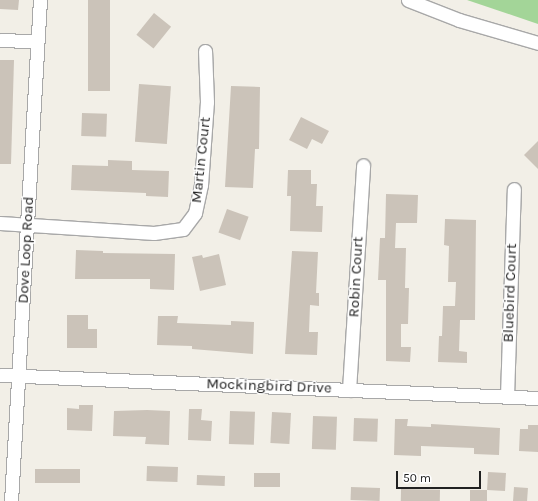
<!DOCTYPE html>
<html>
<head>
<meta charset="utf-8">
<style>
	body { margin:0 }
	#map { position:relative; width:538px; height:501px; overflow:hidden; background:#f2efe7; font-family:Karla,sans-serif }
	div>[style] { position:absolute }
	.forest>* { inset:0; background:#a3d598 }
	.building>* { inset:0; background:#cbc3b9; transform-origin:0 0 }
	.roads { filter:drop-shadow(1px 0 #a8a8a8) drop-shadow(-1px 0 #a8a8a8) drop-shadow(0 1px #a8a8a8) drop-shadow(0 -1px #a8a8a8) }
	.minor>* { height:13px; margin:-6.5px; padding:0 6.5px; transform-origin:6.5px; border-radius:6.5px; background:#fff }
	span { translate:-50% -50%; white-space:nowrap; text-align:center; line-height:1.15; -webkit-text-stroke:3px #fff; paint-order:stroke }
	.street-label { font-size:15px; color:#212121 }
	.scale { position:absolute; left:396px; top:471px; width:85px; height:18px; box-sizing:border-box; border:2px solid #212121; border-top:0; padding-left:5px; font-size:12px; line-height:14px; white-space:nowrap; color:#212121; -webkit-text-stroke:3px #fff; paint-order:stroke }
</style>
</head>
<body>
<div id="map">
	<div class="forest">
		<div style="clip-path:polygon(467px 0,538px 0,538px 24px)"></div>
	</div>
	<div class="building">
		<div style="clip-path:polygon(0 0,19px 0,18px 10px,0 9px)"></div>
		<div style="left:88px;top:0;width:22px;height:91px"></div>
		<div style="left:154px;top:13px;width:22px;height:28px;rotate:39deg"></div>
		<div style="clip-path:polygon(0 60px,14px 60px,11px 164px,0 164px)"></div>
		<div style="left:139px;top:84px;width:32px;height:58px;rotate:4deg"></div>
		<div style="clip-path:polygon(231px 86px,260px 87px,259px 149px,255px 149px,253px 188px,225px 187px)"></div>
		<div style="left:82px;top:113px;width:25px;height:23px;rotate:2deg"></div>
		<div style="clip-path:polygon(301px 117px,329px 131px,322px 144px,312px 139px,307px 149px,289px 140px)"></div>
		<div style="clip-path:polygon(538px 141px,538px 169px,524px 155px)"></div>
		<div style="clip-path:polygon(108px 160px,132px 161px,132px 170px,169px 171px,168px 197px,146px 196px,146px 193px,71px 190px,72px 165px,108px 166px)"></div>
		<div style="clip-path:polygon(288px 170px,311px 170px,311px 184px,317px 184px,316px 206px,323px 206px,322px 232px,290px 231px,291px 196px,287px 196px)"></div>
		<div style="clip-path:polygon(386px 194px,418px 195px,417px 223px,396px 223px,395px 248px,406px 248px,405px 288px,409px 288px,408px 324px,401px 324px,401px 347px,411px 347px,410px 362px,386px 361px,386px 280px,378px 280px,380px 238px,385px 238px)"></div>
		<div style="left:227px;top:209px;width:23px;height:25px;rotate:20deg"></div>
		<div style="clip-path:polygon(445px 219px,476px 220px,475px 320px,460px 320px,459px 351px,467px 352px,467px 363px,438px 362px,439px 336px,442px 336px,443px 306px,455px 306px,456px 282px,448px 282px,449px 246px,444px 245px)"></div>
		<div style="clip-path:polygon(76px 250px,103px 251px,103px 253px,175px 254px,174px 290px,150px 289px,150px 279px,75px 279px)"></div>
		<div style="clip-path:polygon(292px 251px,318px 252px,316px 293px,319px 293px,319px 306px,310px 305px,309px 332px,318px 332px,317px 355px,285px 354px)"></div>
		<div style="clip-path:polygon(219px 254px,226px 285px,200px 291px,192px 257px,202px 255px,203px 258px)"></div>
		<div style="clip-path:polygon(67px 315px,88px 315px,88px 329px,97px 329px,97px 348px,67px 348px)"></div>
		<div style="clip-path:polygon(158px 316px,178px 316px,177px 323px,231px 325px,231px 321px,254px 322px,253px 354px,192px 349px,192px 346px,157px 345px)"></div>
		<div style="clip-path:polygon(79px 405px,93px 405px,92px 431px,67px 430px,67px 408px,79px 409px)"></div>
		<div style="clip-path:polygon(189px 409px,202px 409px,201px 420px,212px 421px,211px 441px,188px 440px)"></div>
		<div style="clip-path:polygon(147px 410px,170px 411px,169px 445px,145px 444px,146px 437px,113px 436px,114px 411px)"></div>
		<div style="left:230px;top:411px;width:25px;height:33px;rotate:2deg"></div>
		<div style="left:272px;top:412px;width:19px;height:31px;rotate:3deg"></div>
		<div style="left:313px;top:416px;width:24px;height:33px;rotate:2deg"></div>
		<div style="left:354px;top:418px;width:24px;height:23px;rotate:2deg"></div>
		<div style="clip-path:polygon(395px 419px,408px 419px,407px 426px,431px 427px,431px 424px,500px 428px,499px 455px,474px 454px,474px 448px,421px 446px,421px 456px,394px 455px)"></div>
		<div style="clip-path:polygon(528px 425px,538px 425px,538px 452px,519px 451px,520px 429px,528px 429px)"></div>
		<div style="left:147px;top:466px;width:31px;height:15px;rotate:2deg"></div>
		<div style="left:35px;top:469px;width:45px;height:14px"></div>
		<div style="left:488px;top:472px;width:18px;height:18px;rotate:3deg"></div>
		<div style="left:254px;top:473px;width:26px;height:14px"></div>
		<div style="left:197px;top:475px;width:28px;height:10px;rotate:2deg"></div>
		<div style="left:351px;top:487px;width:29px;height:13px;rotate:2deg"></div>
		<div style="left:514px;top:487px;width:14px;height:14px;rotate:4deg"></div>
		<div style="left:401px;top:489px;width:39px;height:12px;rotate:1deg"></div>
		<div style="left:470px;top:490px;width:17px;height:11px"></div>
	</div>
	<div class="roads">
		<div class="minor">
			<div style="left:408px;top:0;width:55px;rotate:21.4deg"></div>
			<div style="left:459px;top:20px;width:82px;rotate:16.2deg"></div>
			<div style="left:0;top:40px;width:37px;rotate:2deg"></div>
			<div style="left:0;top:223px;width:154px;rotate:3.7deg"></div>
			<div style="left:154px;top:233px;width:29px;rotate:-8deg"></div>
			<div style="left:183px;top:229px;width:20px;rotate:-53deg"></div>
			<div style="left:195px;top:213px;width:29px;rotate:-78deg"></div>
			<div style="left:201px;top:185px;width:83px;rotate:-85.9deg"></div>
			<div style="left:207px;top:102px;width:51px;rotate:-92.2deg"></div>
			<div style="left:0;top:375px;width:538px;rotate:2.45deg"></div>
			<div style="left:349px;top:390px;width:225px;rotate:-86.4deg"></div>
			<div style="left:507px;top:396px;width:207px;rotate:-88.1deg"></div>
			<div style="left:11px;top:501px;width:502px;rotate:-86.69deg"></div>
		</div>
	</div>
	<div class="street-label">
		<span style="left:201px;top:160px;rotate:-84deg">Martin Court</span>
		<span style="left:26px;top:250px;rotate:-87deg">Dove Loop Road</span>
		<span style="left:356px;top:277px;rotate:-87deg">Robin Court</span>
		<span style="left:510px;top:293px;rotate:-88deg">Bluebird Court</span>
		<span style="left:269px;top:386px;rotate:2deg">Mockingbird Drive</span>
	</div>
	<div class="scale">50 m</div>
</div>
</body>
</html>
